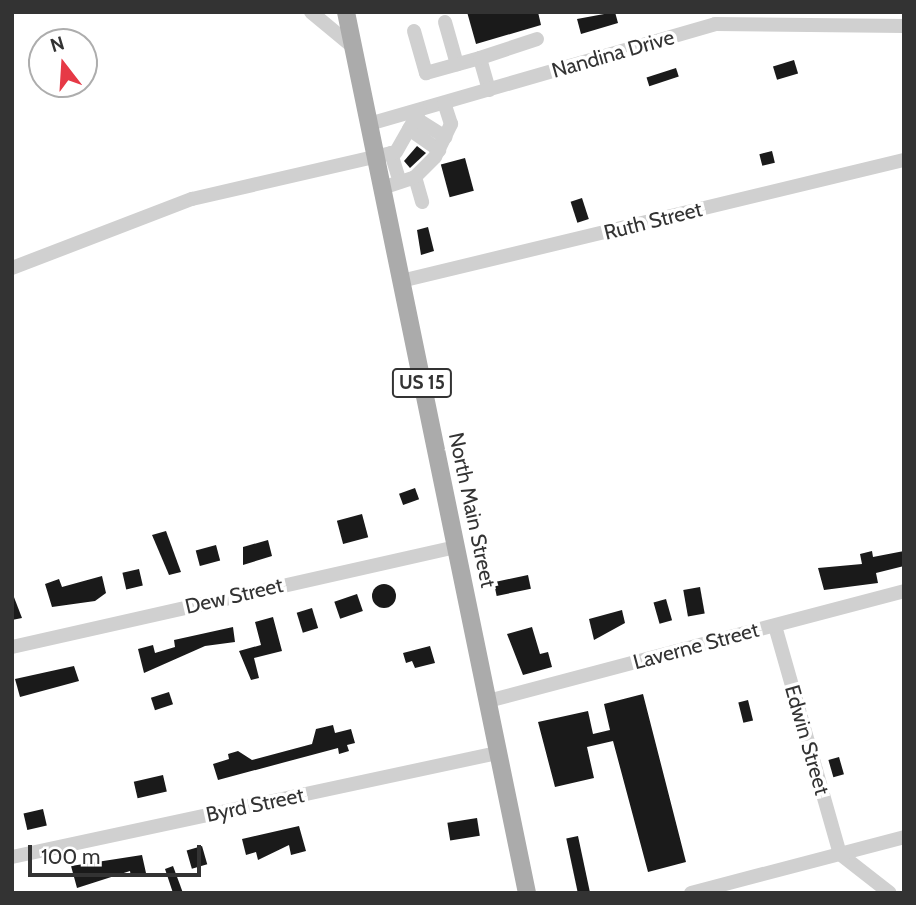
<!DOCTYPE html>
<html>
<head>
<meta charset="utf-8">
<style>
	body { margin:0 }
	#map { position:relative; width:916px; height:905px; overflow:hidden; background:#fff; font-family:Cabin,sans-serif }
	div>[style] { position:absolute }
	.building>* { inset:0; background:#1a1a1a; transform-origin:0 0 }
	.round { border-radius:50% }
	.minor>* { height:14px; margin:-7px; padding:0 7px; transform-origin:7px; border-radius:7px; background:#d0d0d0 }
	.major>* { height:18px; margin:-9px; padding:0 9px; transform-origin:9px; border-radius:9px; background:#ababab }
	span { translate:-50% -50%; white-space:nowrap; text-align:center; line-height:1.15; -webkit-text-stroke:7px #fff; paint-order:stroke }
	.shield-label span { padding:2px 5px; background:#fff; border:2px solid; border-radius:5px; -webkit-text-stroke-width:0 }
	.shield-label { font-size:19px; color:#333; font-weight:700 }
	.street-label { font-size:21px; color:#333 }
	.frame { position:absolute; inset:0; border:14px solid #333; pointer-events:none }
	.north { position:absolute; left:28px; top:28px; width:70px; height:70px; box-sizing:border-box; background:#fff; border:2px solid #adadad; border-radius:50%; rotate:343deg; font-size:19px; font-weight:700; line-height:28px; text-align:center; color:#333 }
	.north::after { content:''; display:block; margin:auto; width:24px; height:32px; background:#e63946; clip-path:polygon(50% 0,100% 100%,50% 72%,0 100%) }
	.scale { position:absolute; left:28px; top:845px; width:173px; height:32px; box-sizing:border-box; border:4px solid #333; border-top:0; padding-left:9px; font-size:21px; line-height:24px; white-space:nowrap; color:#333; -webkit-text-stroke:5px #fff; paint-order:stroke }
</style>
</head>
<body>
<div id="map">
	<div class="building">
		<div style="clip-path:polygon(467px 12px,538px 12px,541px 25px,476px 44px)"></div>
		<div style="clip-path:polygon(615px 12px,618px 23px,581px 34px,577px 19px)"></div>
		<div style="left:794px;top:60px;width:14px;height:22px;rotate:73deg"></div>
		<div style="left:676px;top:68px;width:9px;height:31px;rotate:72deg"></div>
		<div style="clip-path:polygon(417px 146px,426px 153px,410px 168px,404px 161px)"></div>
		<div style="left:772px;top:151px;width:12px;height:13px;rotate:76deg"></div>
		<div style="left:465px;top:158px;width:34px;height:25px;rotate:75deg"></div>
		<div style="left:582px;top:198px;width:22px;height:12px;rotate:72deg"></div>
		<div style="clip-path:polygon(428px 227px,434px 251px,421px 255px,417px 230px)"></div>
		<div style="left:415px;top:488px;width:12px;height:17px;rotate:70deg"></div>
		<div style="left:362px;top:514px;width:24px;height:26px;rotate:75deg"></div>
		<div style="clip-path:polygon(166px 531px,181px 572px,169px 575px,152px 535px)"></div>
		<div style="clip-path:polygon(268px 540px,272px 556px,243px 565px,243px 547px)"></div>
		<div style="left:216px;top:545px;width:16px;height:21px;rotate:75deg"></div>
		<div style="clip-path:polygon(872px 551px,873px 557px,904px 551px,904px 566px,876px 573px,878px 583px,824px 590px,818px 568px,862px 564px,860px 554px)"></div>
		<div style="left:139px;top:569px;width:17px;height:17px;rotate:77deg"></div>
		<div style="left:528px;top:575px;width:14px;height:35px;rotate:78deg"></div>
		<div style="clip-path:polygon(102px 576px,106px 593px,95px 601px,52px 607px,45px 584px,59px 579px,62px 587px)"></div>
		<div class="round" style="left:372px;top:584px;width:24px;height:24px"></div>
		<div style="left:700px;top:587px;width:27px;height:17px;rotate:80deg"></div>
		<div style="clip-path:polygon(12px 592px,22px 618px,12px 620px)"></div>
		<div style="left:357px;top:594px;width:18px;height:24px;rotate:71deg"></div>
		<div style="left:666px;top:599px;width:22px;height:13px;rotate:74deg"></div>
		<div style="left:312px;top:608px;width:21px;height:16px;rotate:73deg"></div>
		<div style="clip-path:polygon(622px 610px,625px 623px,594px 640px,589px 619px)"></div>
		<div style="clip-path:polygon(273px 617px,282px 651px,254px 658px,259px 678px,251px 680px,239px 651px,261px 645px,255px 622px)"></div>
		<div style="clip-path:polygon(233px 627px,235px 642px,205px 646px,144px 673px,138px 649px,153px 645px,155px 653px,175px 647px,174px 640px)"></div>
		<div style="clip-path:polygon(532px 627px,540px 654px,548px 652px,552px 667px,523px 675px,507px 634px)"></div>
		<div style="clip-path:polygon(430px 646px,435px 663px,415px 668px,412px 661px,406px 663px,403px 653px)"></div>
		<div style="clip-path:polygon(74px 666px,79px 681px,20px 697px,15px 679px)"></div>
		<div style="left:169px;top:692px;width:13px;height:19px;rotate:72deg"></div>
		<div style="clip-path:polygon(643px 694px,686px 862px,648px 872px,613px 741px,587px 747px,594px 778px,555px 787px,538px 722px,588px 711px,593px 734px,610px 730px,604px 704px)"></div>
		<div style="left:748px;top:700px;width:21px;height:10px;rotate:76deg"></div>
		<div style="clip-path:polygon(333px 725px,335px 733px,351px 729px,355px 743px,347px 745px,349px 751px,339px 754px,338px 748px,218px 780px,213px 764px,229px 759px,228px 754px,238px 751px,252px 760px,312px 744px,316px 729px)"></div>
		<div style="left:839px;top:757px;width:18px;height:11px;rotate:74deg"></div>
		<div style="left:163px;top:775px;width:17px;height:30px;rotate:77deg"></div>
		<div style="left:43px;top:809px;width:17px;height:20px;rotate:77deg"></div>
		<div style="left:477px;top:818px;width:18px;height:30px;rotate:81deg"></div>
		<div style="clip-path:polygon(299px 826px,306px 851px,291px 855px,289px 845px,258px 860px,256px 852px,246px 855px,242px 839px)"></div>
		<div style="left:578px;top:836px;width:58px;height:12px;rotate:78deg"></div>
		<div style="left:202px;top:846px;width:19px;height:16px;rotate:74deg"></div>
		<div style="clip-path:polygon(142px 855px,146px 873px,131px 877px,130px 871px,77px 888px,71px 866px)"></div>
		<div style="clip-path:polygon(173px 866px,183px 893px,173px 893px,165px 869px)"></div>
	</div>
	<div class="minor">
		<div style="left:311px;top:12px;width:55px;rotate:39.8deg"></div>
		<div style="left:445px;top:22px;width:44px;rotate:74.1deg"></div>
		<div style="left:414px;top:31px;width:44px;rotate:74.1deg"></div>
		<div style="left:426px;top:73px;width:56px;rotate:-15.5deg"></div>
		<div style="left:489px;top:90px;width:33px;rotate:-106deg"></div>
		<div style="left:480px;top:58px;width:60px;rotate:-18.4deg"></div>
		<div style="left:415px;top:118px;width:36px;rotate:32deg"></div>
		<div style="left:369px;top:124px;width:360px;rotate:-16.1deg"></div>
		<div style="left:715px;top:24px;width:189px;rotate:0.6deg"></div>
		<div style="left:409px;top:129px;width:37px;rotate:35deg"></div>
		<div style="left:391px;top:153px;width:30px;rotate:73deg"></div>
		<div style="left:415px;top:177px;width:26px;rotate:74deg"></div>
		<div style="left:382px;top:188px;width:35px;rotate:-18deg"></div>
		<div style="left:415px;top:177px;width:28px;rotate:-45deg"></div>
		<div style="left:435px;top:157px;width:37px;rotate:-64deg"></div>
		<div style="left:451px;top:124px;width:22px;rotate:-108deg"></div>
		<div style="left:12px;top:268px;width:193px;rotate:-21deg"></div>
		<div style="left:192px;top:199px;width:209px;rotate:-13deg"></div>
		<div style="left:396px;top:152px;width:48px;rotate:-60.3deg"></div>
		<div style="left:401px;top:281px;width:517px;rotate:-13.53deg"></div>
		<div style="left:775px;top:626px;width:237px;rotate:74.1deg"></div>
		<div style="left:840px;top:854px;width:63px;rotate:38deg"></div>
		<div style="left:12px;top:647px;width:455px;rotate:-12.7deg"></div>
		<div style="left:488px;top:701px;width:430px;rotate:-14.8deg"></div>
		<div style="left:12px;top:857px;width:498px;rotate:-12.1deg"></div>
		<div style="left:691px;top:893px;width:220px;rotate:-14.7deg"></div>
	</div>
	<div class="major">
		<div style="left:346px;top:12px;width:899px;rotate:78.39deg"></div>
	</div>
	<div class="shield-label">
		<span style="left:422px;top:383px">US 15</span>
	</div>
	<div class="street-label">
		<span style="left:613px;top:54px;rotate:-16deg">Nandina Drive</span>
		<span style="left:653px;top:221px;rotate:-14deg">Ruth Street</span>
		<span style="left:472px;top:510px;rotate:78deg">North Main Street</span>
		<span style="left:234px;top:596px;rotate:-13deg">Dew Street</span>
		<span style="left:696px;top:646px;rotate:-15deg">Laverne Street</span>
		<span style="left:807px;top:740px;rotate:74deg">Edwin Street</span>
		<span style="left:255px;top:805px;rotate:-12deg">Byrd Street</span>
	</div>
	<div class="frame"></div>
	<div class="north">N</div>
	<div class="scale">100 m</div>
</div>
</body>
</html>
